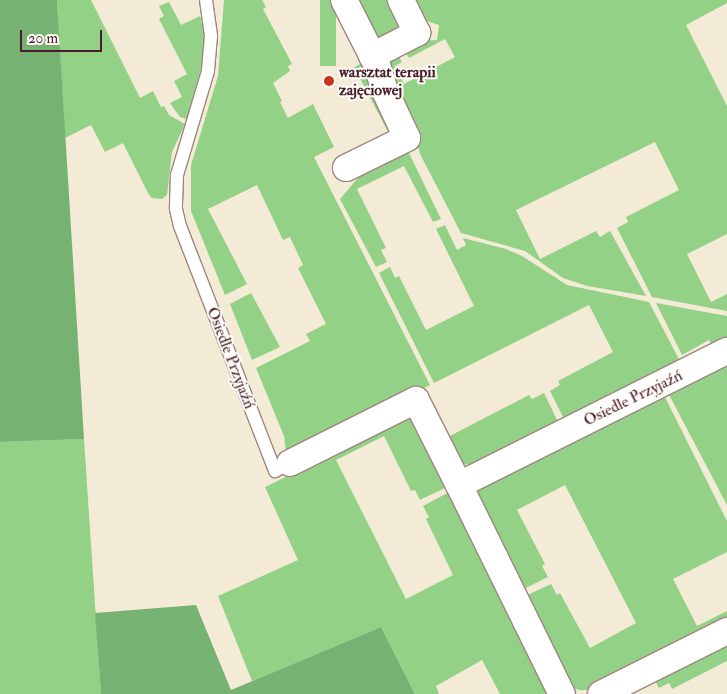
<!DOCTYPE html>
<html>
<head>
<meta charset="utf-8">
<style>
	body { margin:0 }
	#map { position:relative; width:727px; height:694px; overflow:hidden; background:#f4ebd6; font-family:"IM FELL Double Pica",serif }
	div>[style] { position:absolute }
	.green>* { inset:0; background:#93d186; transform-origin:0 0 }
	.forest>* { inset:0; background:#76b373 }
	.roads { filter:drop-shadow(1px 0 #9f8580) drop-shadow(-1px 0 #9f8580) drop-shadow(0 1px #9f8580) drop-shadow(0 -1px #9f8580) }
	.service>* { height:12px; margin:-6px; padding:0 6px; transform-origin:6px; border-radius:6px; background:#fff }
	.minor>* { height:26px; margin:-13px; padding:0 13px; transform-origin:13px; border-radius:13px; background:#fff }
	.dots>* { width:14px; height:14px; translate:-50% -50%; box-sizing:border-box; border:2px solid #fdfcf7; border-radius:50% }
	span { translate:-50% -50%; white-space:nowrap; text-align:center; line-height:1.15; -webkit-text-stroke:4px #fdfcf7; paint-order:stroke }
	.poi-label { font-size:16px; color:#4a1f2b; font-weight:700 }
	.left { translate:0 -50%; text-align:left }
	.street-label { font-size:16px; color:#4a1f2b }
	.scale { position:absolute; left:20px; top:30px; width:82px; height:22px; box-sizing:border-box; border:2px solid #4a1f2b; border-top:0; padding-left:6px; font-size:15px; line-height:18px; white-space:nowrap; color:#4a1f2b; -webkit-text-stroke:4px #fdfcf7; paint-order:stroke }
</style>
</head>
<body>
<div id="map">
	<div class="green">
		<div style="clip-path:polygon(57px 0,91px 0,140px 98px,153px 91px,161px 107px,164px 106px,169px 115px,185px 124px,172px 152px,167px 195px,162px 199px,152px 198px,149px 195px,123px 143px,105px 152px,91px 125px,65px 138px)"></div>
		<div style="clip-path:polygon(224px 0,262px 0,266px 7px,263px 9px,292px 64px,288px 66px,290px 71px,273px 83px,282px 101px,280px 102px,288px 118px,313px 104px,334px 147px,314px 157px,430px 385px,300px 450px,286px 452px,284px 436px,256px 368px,310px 341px,306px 334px,326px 324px,298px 268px,303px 265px,290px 237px,283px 240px,257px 185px,208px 209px,247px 284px,225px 295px,191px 211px,191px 165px,218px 76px)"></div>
		<div style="left:320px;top:0;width:16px;height:66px"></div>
		<div style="clip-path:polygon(354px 0,393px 0,403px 26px,378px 40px)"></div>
		<div style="clip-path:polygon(408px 0,727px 0,727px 3px,686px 25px,727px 106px,727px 234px,687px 254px,711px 302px,727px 294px,727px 311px,652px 297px,617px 228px,628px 222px,626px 217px,679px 190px,655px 142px,516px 210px,540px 259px,596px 231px,600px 237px,610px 231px,646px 296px,587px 286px,563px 278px,525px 251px,461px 233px,421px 156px,385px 57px,396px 51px,402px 62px,395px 66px,404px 84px,455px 57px,445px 39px,409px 58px,403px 48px,421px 41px,437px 40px,439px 25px,417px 18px)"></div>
		<div style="clip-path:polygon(169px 2px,181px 25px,200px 16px,203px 28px,205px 39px,202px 64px,187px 119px,180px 117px,170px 103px,182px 97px,174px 81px,187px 74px,159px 19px,164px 16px,159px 6px)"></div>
		<div style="clip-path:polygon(367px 61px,395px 126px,387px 130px,354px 67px)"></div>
		<div style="clip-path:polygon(406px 147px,441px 219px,433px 222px,404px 166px,357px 189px,386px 248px,381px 250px,387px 262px,376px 267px,340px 199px,368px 166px)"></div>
		<div style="clip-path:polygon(445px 225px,457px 250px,466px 245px,463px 238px,506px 249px,522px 256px,567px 285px,649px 302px,682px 365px,566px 423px,550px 391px,560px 385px,558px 381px,613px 352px,589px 305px,434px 383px,379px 273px,390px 267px,395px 278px,399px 276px,426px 330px,474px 306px,436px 229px)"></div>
		<div style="clip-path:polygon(251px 293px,280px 347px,252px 360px,230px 304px)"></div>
		<div style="clip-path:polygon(656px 303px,727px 316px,727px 342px,714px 349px,709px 340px,682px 355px)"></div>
		<div style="clip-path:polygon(727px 358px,727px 505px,666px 389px)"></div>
		<div style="clip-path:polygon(662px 391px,727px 521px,727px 552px,673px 579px,697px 626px,727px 611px,727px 623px,593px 690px,579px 690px,574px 688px,523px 597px,551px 584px,557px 595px,560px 593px,590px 648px,636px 623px,565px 485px,517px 510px,545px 564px,542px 566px,548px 577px,520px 591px,477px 495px,479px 488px)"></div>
		<div style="clip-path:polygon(544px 393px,560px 426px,473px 465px,462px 464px,446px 438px,529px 395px,532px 399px)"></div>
		<div style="clip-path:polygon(409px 417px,413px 419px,449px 486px,420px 500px,415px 490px,411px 491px,384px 436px,336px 460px,406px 599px,453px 575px,426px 519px,429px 517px,423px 506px,451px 491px,551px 694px,500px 694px,482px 660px,436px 686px,439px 694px,415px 694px,381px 627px,252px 681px,218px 596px,298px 560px,265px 487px)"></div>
		<div style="clip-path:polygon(84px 439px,101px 694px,0 694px,0 442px)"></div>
		<div style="clip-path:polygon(727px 639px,727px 661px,672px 689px,669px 683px,659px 688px,653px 677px)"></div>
	</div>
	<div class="forest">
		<div style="clip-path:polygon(0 0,57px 0,84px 439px,0 442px)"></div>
		<div style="clip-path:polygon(196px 605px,231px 690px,381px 627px,415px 694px,101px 694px,95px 613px)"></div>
	</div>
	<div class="roads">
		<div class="service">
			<div style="left:206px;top:0;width:36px;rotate:82deg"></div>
			<div style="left:211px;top:36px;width:35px;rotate:95deg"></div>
			<div style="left:208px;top:71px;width:109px;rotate:106.6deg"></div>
			<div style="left:177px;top:175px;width:34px;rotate:92deg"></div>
			<div style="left:176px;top:209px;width:17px;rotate:77deg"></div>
			<div style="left:180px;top:226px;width:263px;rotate:68.8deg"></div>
			<div style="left:275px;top:471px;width:17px;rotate:-28deg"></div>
		</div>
		<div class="minor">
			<div style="left:344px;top:0;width:73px;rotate:63.1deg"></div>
			<div style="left:377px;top:65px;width:27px;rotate:73deg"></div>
			<div style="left:385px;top:91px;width:52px;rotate:64.9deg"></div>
			<div style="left:407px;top:138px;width:68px;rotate:153.8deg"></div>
			<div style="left:372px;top:56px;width:51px;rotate:-27.1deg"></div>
			<div style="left:417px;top:33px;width:37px;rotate:-116deg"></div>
			<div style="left:290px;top:463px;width:141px;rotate:-26.6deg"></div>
			<div style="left:416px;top:400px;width:95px;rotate:63.2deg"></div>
			<div style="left:459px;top:485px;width:300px;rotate:-26.6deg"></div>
			<div style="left:459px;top:485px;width:233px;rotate:63.8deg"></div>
			<div style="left:601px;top:694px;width:141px;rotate:-26.6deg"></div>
		</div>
	</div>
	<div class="dots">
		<div style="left:329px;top:81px;background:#c8321e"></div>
	</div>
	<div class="poi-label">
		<span class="left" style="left:339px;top:81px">warsztat terapii<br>zajęciowej</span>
	</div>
	<div class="street-label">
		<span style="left:231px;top:358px;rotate:69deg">Osiedle Przyjaźń</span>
		<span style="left:633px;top:398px;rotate:-26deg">Osiedle Przyjaźń</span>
	</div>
	<div class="scale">20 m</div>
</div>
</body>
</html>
